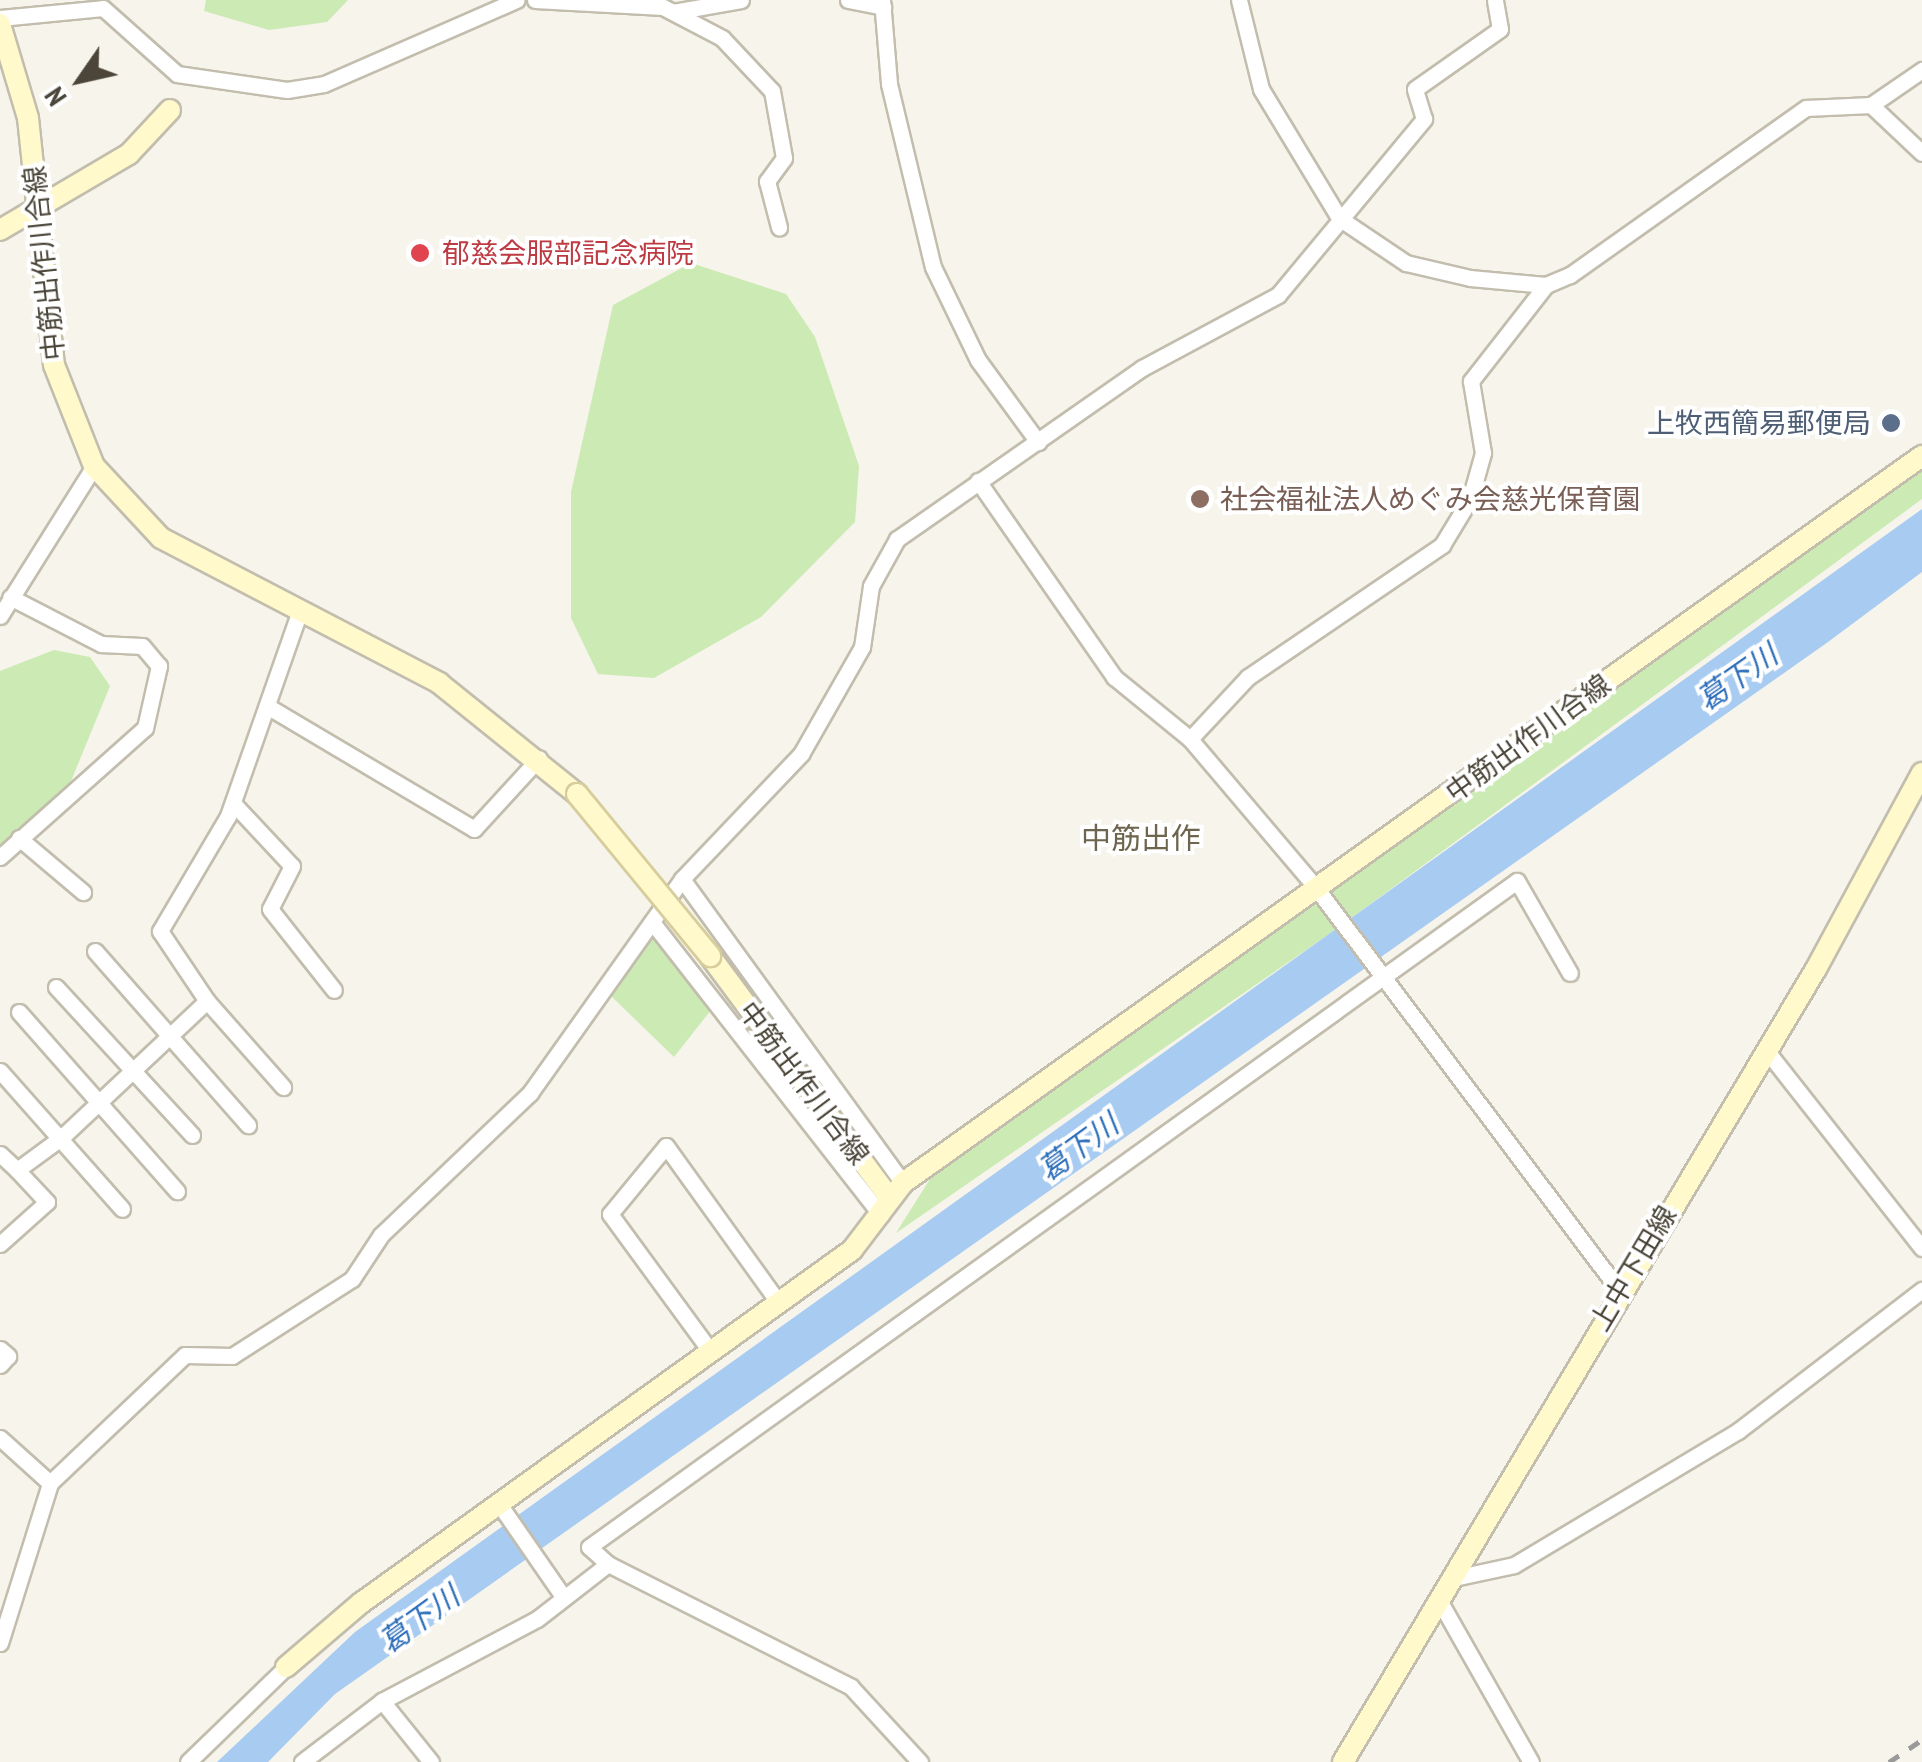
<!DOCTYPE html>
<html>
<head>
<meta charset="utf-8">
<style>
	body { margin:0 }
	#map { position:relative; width:1922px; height:1762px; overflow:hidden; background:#f6f4eb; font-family:"PT Sans Narrow","Noto Sans JP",sans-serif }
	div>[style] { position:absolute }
	.green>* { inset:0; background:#cbeab4 }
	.water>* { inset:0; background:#a8cbf2 }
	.roads { filter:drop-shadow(2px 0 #c2bdad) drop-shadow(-2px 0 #c2bdad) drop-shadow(0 2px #c2bdad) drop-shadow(0 -2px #c2bdad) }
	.street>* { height:15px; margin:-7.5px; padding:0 7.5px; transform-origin:7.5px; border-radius:7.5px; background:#fff }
	.secondary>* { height:20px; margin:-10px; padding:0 10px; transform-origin:10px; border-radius:10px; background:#fff9cc }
	.rail>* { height:5px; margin-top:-2.5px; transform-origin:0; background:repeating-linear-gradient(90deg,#9a9a9a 0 12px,transparent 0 24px) }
	.bridges { filter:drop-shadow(2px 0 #d6cd9b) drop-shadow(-2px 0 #d6cd9b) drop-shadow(0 2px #d6cd9b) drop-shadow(0 -2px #d6cd9b) }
	.secondary-bridge>* { height:20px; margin:-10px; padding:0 10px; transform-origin:10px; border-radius:10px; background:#fff9cc }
	.dots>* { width:28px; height:28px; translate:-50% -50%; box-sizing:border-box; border:5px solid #fff; border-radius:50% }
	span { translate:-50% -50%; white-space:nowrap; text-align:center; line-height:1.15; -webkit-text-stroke:8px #fff; paint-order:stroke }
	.health-label { font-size:28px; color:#be3a42 }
	.left { translate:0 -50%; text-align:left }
	.street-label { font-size:28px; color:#4b4639 }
	.service-label { font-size:28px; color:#4e5e75 }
	.right { translate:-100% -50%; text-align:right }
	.education-label { font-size:28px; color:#785e54 }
	.water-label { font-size:30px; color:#2e6fba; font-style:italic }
	.neighbourhood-label { font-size:30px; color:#6e654f }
	.north { position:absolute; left:30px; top:30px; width:100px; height:100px; -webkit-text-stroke:8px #fff; paint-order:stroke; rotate:236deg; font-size:28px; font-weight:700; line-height:40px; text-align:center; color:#4b4639 }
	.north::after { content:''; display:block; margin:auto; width:35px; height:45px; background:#4b4639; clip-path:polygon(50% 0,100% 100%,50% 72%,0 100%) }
</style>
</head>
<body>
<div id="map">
	<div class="green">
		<div style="clip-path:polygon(206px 0,348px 0,327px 22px,269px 30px,204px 11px)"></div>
		<div style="clip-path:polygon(691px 263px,786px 294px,815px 337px,859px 466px,855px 522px,761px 617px,654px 678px,598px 674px,571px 618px,571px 492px,613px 305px)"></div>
		<div style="clip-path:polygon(1922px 463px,1922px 499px,1335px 930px,896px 1233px,935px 1171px)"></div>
		<div style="clip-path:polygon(54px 650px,90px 657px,110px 686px,62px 803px,0 845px,0 671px)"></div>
		<div style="clip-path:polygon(653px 933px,711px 1010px,674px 1057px,609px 994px)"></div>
	</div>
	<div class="water">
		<div style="clip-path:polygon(1922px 509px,1922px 572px,1828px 642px,335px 1694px,268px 1762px,217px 1762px,355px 1632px)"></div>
	</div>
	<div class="roads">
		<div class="street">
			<div style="left:535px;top:0;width:128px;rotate:3.1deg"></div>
			<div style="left:663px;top:7px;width:67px;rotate:27.7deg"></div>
			<div style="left:722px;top:38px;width:73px;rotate:46.7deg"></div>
			<div style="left:772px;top:91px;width:68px;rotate:79.8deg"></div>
			<div style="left:784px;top:158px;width:29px;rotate:126deg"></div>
			<div style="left:767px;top:181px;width:48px;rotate:75.4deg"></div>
			<div style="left:848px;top:0;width:36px;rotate:11deg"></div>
			<div style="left:882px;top:0;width:84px;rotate:85.2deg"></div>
			<div style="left:889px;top:84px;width:188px;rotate:76.5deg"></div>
			<div style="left:933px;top:267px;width:103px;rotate:64.2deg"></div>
			<div style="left:978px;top:360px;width:102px;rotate:53.8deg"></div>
			<div style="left:1239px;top:0;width:92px;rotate:76.1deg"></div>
			<div style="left:1261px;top:89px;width:151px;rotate:58.8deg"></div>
			<div style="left:1339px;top:218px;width:81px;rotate:33.9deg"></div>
			<div style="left:1406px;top:263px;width:66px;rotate:13.2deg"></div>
			<div style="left:1470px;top:278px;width:76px;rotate:5.3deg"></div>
			<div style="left:1546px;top:285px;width:26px;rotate:-23deg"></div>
			<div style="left:1570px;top:275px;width:289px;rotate:-35.3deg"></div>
			<div style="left:1806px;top:108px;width:65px;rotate:-2.6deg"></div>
			<div style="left:1871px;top:105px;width:70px;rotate:43.3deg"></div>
			<div style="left:673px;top:12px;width:69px;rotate:-10deg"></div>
			<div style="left:0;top:18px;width:103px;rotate:-5.5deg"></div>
			<div style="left:103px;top:8px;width:99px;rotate:41.7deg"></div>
			<div style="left:177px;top:74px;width:111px;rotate:8.3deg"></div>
			<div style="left:287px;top:90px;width:37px;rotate:-9deg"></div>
			<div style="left:324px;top:84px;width:210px;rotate:-23.6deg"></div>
			<div style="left:1871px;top:105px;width:62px;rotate:-34.5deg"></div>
			<div style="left:978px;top:481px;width:239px;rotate:55.2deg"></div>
			<div style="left:1114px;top:677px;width:98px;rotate:39.2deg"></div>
			<div style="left:1190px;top:739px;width:197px;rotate:49.7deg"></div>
			<div style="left:1317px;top:889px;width:502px;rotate:53.02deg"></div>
			<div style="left:0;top:616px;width:177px;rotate:-57.9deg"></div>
			<div style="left:267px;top:706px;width:241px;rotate:30.7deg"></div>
			<div style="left:474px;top:829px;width:96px;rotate:-47.5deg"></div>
			<div style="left:1190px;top:739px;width:85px;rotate:-46.9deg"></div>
			<div style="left:1248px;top:677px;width:235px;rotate:-34.2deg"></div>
			<div style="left:1442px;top:545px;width:54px;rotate:-58.7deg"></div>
			<div style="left:1470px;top:499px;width:48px;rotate:-74.2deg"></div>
			<div style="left:1483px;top:453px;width:73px;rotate:-99.5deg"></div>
			<div style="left:1471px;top:381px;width:122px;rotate:-52deg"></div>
			<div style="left:233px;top:803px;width:86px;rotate:46.9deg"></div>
			<div style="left:292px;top:866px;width:48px;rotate:117.1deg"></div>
			<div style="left:270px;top:909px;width:103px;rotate:51.7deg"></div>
			<div style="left:19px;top:838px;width:84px;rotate:40.2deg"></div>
			<div style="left:0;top:857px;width:194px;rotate:-41.7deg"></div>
			<div style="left:145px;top:728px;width:64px;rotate:-77.3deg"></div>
			<div style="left:159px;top:666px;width:26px;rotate:-130deg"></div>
			<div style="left:142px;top:646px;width:41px;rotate:-177.2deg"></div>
			<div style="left:101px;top:644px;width:102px;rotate:-152.7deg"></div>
			<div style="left:682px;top:879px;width:376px;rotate:54deg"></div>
			<div style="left:652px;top:922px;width:372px;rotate:52deg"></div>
			<div style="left:95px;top:951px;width:232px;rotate:48.7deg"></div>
			<div style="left:56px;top:987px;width:201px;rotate:47.4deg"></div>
			<div style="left:207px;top:1001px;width:115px;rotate:48.5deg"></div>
			<div style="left:19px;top:1012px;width:239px;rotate:48.6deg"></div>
			<div style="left:1766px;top:1050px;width:252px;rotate:51.8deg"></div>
			<div style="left:0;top:1071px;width:184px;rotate:48.5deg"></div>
			<div style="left:0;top:1154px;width:23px;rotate:43deg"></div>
			<div style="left:17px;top:1170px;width:56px;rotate:-36.3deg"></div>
			<div style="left:62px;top:1137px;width:199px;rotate:-43.2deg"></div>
			<div style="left:207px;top:1001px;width:84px;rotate:-123.9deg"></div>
			<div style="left:160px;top:931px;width:134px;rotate:-59.4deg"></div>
			<div style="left:228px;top:816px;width:218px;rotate:-70.7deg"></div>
			<div style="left:0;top:1244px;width:63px;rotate:-41.8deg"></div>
			<div style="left:47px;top:1202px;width:44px;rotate:-133.2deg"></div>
			<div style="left:0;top:1349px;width:11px;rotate:41deg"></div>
			<div style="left:8px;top:1356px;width:12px;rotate:132deg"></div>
			<div style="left:711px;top:1352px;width:171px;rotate:-126.2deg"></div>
			<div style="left:610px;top:1214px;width:88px;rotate:-50.5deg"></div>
			<div style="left:666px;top:1146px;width:193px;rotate:54.3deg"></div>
			<div style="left:0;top:1438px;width:67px;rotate:42deg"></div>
			<div style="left:499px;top:1504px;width:114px;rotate:55.3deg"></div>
			<div style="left:608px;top:1564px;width:272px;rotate:26.8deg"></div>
			<div style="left:851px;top:1687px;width:102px;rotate:47.4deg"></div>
			<div style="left:1454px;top:1578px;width:61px;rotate:-12.2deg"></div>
			<div style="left:1514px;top:1565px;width:261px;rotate:-30.9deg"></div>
			<div style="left:1738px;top:1431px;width:232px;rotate:-37.5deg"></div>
			<div style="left:1440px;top:1602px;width:184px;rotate:60.4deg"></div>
			<div style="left:0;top:1643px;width:168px;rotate:-72.6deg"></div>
			<div style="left:50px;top:1483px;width:186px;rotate:-43.5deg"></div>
			<div style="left:185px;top:1355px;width:47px;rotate:1.2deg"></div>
			<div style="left:232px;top:1356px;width:143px;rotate:-32.7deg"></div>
			<div style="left:352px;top:1279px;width:53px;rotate:-56.6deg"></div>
			<div style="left:381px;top:1235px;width:206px;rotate:-43.6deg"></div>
			<div style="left:530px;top:1093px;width:262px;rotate:-54.6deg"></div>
			<div style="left:682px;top:879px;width:173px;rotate:-46.4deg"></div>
			<div style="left:801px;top:754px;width:123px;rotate:-60.3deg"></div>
			<div style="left:862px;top:647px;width:62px;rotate:-81.6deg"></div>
			<div style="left:871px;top:586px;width:54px;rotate:-61deg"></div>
			<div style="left:897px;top:539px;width:299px;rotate:-34.9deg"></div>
			<div style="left:1142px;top:368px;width:154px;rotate:-28.2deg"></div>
			<div style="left:1278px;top:295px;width:229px;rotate:-50.3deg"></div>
			<div style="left:1424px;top:119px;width:31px;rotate:-107deg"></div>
			<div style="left:1415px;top:89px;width:104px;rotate:-35.2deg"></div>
			<div style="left:1500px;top:29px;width:29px;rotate:-100deg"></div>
			<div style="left:382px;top:1701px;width:78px;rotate:51.2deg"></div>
			<div style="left:188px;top:1762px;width:136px;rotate:-44.1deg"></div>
			<div style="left:302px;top:1762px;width:101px;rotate:-37.3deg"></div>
			<div style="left:382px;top:1701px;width:175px;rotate:-27.9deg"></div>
			<div style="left:537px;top:1619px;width:90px;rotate:-37.8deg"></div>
			<div style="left:608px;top:1564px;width:25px;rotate:-138deg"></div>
			<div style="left:589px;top:1547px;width:1142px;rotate:-35.67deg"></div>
			<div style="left:1517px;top:881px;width:106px;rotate:60.1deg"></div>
		</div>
		<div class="secondary">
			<div style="left:0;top:24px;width:98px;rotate:73.4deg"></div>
			<div style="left:28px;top:118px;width:248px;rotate:84deg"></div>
			<div style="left:54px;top:365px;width:109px;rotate:68.4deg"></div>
			<div style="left:94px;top:466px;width:98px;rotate:47.1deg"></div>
			<div style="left:161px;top:538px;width:314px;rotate:27.5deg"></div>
			<div style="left:439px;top:683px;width:177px;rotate:38.8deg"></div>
			<div style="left:0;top:230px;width:150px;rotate:-30.5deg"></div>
			<div style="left:129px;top:154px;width:60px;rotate:-47deg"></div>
			<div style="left:710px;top:956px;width:302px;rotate:53.4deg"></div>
			<div style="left:286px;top:1667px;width:99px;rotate:-40.5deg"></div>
			<div style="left:361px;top:1603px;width:605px;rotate:-35.71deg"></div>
			<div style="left:852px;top:1250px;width:84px;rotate:-52.7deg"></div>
			<div style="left:903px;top:1183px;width:1252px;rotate:-35.51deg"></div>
			<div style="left:1343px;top:1762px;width:923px;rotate:-59.19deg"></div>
			<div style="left:1816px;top:969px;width:223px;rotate:-61.6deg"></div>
		</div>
	</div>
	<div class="rail">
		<div style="left:1889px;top:1762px;width:40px;rotate:-34deg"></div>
	</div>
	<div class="bridges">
		<div class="secondary-bridge">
			<div style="left:577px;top:794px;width:210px;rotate:50.6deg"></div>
		</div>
	</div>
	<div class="dots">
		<div style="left:420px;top:253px;background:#e0444e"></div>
		<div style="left:1891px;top:423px;background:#5c6f8a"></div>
		<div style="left:1200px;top:499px;background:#8d6e63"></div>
	</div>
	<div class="health-label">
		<span class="left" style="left:442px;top:253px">郁慈会服部記念病院</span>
	</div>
	<div class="street-label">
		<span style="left:44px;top:263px;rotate:-96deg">中筋出作川合線</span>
		<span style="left:1528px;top:738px;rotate:-36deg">中筋出作川合線</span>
		<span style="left:804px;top:1083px;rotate:53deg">中筋出作川合線</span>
		<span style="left:1633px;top:1268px;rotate:-59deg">上中下田線</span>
	</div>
	<div class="service-label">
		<span class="right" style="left:1871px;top:423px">上牧西簡易郵便局</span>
	</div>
	<div class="education-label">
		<span class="left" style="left:1220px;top:499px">社会福祉法人めぐみ会慈光保育園</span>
	</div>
	<div class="water-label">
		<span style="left:1737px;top:677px;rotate:-35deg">葛下川</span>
		<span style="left:1078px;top:1147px;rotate:-36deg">葛下川</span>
		<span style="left:419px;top:1619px;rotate:-36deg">葛下川</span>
	</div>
	<div class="neighbourhood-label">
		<span style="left:1141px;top:838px">中筋出作</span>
	</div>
	<div class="north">N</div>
</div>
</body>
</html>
